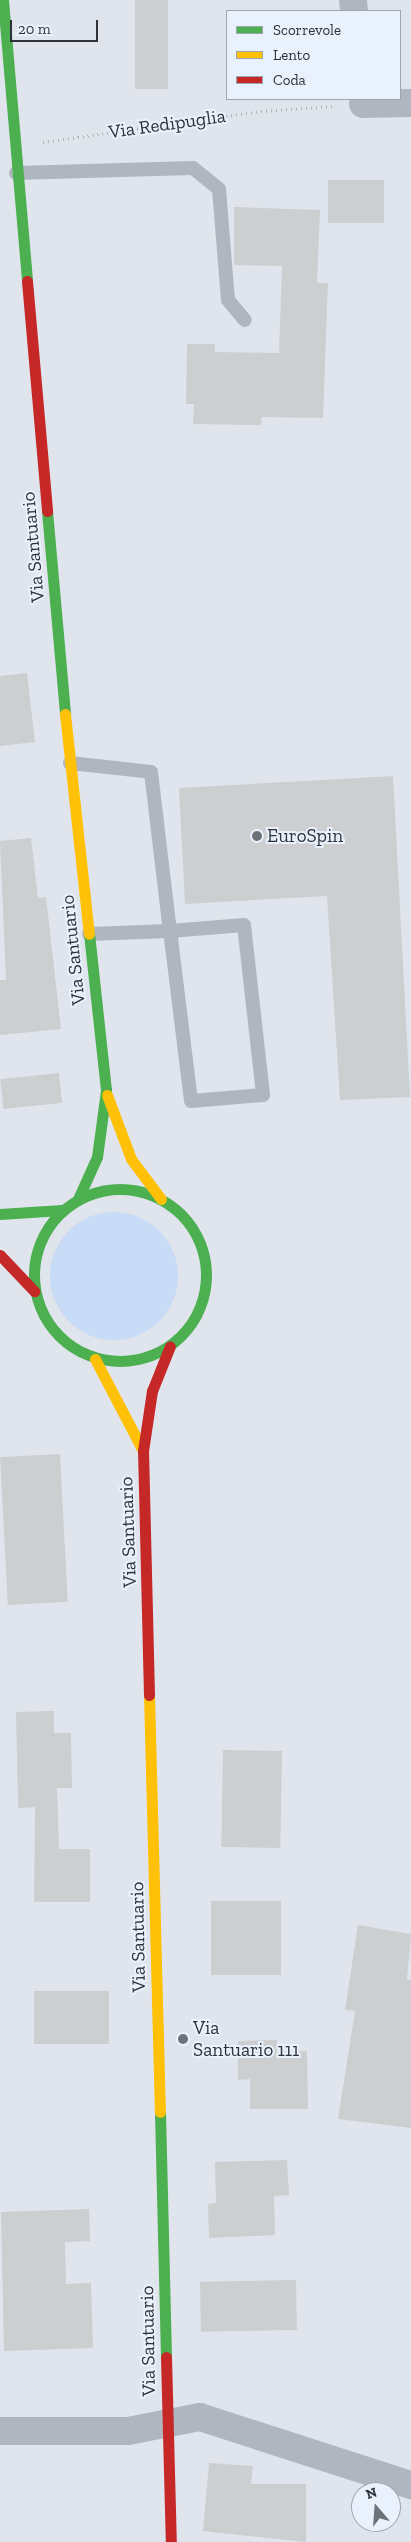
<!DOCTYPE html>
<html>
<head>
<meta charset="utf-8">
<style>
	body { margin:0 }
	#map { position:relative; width:411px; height:2542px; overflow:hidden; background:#e0e5ed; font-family:"Zilla Slab",serif }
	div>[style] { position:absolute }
	.green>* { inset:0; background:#c8dbf7 }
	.round { border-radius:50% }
	.building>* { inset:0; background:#cccecf; transform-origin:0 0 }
	.path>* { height:3px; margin-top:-1.5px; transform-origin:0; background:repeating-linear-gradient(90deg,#afb3ba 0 1px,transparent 0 5px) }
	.lane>* { height:14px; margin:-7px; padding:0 7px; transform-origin:7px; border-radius:7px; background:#b0b6bf }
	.street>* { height:28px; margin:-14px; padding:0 14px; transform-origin:14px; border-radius:14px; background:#b0b6bf }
	.fast>* { height:11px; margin:-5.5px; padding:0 5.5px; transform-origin:5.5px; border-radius:5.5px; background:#4caf50 }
	.fast>.ring { margin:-5.5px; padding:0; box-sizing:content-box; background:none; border:11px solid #4caf50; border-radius:50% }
	.slow>* { height:11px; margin:-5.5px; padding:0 5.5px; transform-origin:5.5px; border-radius:5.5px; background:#ffc107 }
	.jam>* { height:11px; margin:-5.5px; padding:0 5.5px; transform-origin:5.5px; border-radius:5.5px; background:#c62828 }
	.dots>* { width:14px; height:14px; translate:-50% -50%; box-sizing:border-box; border:2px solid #e9f1fd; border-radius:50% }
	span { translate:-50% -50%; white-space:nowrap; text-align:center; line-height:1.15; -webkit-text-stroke:4px #e9f1fd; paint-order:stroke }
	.street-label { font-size:19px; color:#2f3339 }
	.poi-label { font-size:19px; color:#2f3339 }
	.left { translate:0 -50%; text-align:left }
	.legend { position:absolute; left:226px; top:10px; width:175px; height:90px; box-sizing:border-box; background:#e9f1fd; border:1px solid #9fa5af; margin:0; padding:6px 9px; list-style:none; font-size:15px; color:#2f3339 }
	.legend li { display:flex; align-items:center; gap:10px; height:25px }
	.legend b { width:25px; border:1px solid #9fa5af }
	.north { position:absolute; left:351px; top:2482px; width:50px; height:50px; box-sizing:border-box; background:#e9f1fd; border:1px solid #9fa5af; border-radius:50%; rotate:342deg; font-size:14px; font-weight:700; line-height:20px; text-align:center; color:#2f3339 }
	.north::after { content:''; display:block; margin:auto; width:18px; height:22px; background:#6d7178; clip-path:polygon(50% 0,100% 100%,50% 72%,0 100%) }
	.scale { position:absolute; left:10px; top:20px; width:88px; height:22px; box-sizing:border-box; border:2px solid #2f3339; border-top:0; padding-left:6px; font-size:15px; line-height:18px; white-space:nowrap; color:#2f3339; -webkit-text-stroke:4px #e9f1fd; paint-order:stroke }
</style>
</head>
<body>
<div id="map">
	<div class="green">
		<div class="round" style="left:50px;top:1212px;width:128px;height:128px"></div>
	</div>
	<div class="building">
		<div style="left:135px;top:0;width:33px;height:89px"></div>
		<div style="left:328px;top:180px;width:56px;height:43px"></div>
		<div style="clip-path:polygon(234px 207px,320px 210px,317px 283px,328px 283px,323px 418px,262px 417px,261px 425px,193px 424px,194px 404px,186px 404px,187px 344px,215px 344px,215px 352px,279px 353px,282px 266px,234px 265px)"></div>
		<div style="clip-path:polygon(27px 673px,35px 742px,0 746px,0 676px)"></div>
		<div style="clip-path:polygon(393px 776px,410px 1097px,340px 1100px,327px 896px,185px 904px,179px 788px)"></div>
		<div style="clip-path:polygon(31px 838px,38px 898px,46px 897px,61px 1029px,0 1035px,0 980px,6px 980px,0 841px)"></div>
		<div style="left:59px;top:1073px;width:30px;height:59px;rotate:84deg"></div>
		<div style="left:60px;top:1454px;width:148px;height:60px;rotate:87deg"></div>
		<div style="clip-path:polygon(54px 1711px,54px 1733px,71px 1733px,72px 1788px,57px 1788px,59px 1849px,90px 1849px,90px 1902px,34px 1902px,35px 1807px,18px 1808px,16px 1712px)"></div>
		<div style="left:223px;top:1750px;width:59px;height:97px;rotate:1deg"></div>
		<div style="left:211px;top:1901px;width:70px;height:74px"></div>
		<div style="clip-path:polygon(358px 1925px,411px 1934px,407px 1979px,411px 1980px,411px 2128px,338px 2119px,355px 2011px,345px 2010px)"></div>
		<div style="left:109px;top:1991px;width:53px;height:75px;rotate:90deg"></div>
		<div style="clip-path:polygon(277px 2040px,277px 2052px,307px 2051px,308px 2109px,250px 2109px,250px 2079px,238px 2080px,238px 2041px)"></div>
		<div style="clip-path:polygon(287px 2160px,289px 2195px,274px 2196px,275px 2235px,209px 2238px,208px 2204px,216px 2203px,215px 2162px)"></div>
		<div style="clip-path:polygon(89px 2209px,90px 2241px,65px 2242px,66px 2284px,91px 2283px,93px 2348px,4px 2351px,1px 2212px)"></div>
		<div style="left:296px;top:2280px;width:50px;height:96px;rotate:89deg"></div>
		<div style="clip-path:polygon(209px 2463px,253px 2466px,251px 2484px,306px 2484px,306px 2542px,203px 2531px)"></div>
	</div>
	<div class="path">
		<div style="left:43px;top:142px;width:220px;rotate:-8.1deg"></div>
		<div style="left:261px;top:111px;width:73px;rotate:-3.9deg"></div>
	</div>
	<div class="lane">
		<div style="left:16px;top:173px;width:177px;rotate:-1.6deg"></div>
		<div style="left:193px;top:168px;width:33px;rotate:39deg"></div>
		<div style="left:219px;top:189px;width:111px;rotate:85.4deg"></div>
		<div style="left:228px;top:300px;width:26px;rotate:50deg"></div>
		<div style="left:70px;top:763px;width:81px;rotate:6.3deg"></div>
		<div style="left:151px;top:772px;width:160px;rotate:83.2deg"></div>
		<div style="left:170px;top:931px;width:74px;rotate:-4.6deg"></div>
		<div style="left:244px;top:925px;width:171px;rotate:83.6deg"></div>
		<div style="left:263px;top:1095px;width:72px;rotate:175.2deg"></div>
		<div style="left:191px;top:1101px;width:171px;rotate:-97deg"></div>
		<div style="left:170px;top:931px;width:81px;rotate:177.9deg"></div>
	</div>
	<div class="street">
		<div style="left:353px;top:0;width:11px;rotate:85deg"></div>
		<div style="left:363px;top:104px;width:48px;rotate:-1.2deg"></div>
		<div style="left:0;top:2431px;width:128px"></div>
		<div style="left:128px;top:2431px;width:73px;rotate:-11deg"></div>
		<div style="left:200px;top:2417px;width:222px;rotate:17.9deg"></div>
	</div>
	<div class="fast">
		<div style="left:3px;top:0;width:282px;rotate:85.1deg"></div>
		<div style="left:47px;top:511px;width:204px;rotate:84.9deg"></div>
		<div class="ring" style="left:34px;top:1189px;width:161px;height:161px"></div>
		<div style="left:78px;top:1199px;width:46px;rotate:-65.7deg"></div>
		<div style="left:97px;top:1157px;width:68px;rotate:-82.3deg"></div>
		<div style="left:106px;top:1090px;width:157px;rotate:-96.2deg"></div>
		<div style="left:0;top:1214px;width:62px;rotate:-3.7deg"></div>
		<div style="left:160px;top:2112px;width:245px;rotate:88.6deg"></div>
	</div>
	<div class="slow">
		<div style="left:65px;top:714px;width:221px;rotate:83.8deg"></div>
		<div style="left:107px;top:1095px;width:68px;rotate:69.4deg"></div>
		<div style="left:131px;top:1159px;width:50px;rotate:53.1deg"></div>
		<div style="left:95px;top:1359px;width:104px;rotate:62.4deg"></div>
		<div style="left:149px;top:1695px;width:417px;rotate:88.5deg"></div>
	</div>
	<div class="jam">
		<div style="left:27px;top:281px;width:231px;rotate:85deg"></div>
		<div style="left:0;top:1255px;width:50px;rotate:46.6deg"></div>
		<div style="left:149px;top:1695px;width:244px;rotate:-91.4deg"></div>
		<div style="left:143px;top:1451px;width:61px;rotate:-81.5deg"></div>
		<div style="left:152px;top:1391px;width:48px;rotate:-68.2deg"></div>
		<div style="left:166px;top:2357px;width:185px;rotate:88.5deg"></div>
	</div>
	<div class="dots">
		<div style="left:257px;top:836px;background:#6d7178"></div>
		<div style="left:183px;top:2039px;background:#6d7178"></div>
	</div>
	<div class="street-label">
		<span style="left:167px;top:124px;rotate:-8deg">Via Redipuglia</span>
		<span style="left:33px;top:547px;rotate:-95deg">Via Santuario</span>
		<span style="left:73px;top:950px;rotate:-96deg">Via Santuario</span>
		<span style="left:128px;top:1532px;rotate:-92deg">Via Santuario</span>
		<span style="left:138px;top:1937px;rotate:-91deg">Via Santuario</span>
		<span style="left:148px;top:2341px;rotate:-91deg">Via Santuario</span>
	</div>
	<div class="poi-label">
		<span class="left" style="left:267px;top:836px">EuroSpin</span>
		<span class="left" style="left:193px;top:2039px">Via<br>Santuario 111</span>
	</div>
	<ul class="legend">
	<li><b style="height:6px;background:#4caf50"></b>Scorrevole</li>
	<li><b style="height:6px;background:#ffc107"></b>Lento</li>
	<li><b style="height:6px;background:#c62828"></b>Coda</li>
	</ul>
	<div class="north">N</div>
	<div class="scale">20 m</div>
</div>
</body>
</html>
